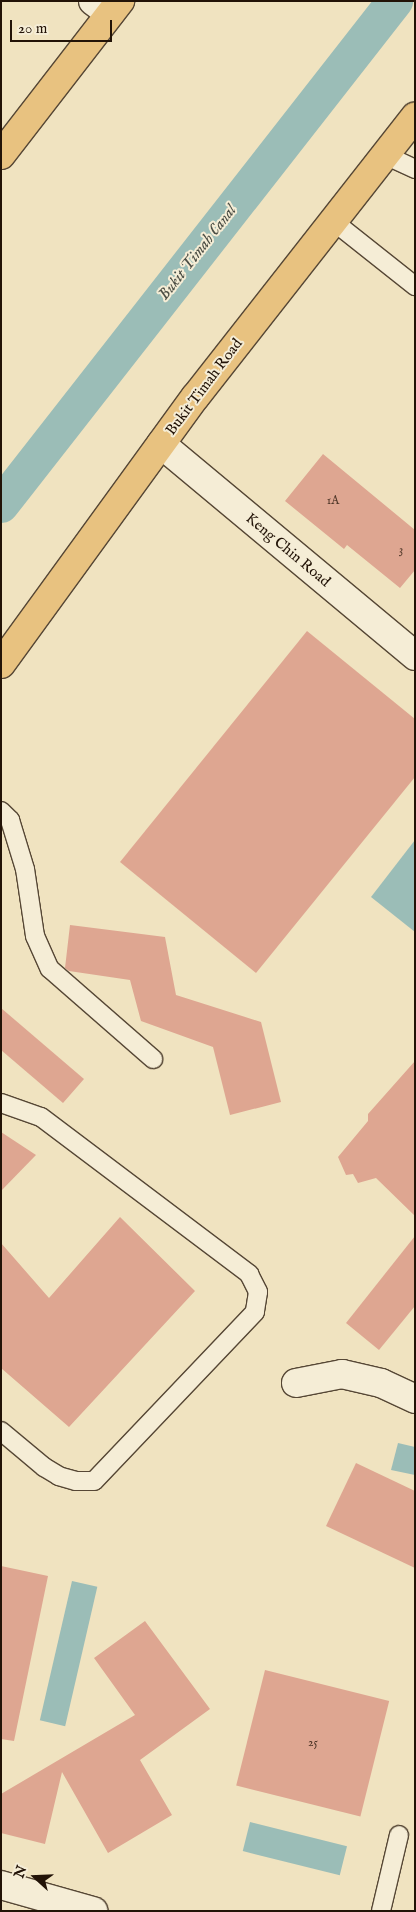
<!DOCTYPE html>
<html>
<head>
<meta charset="utf-8">
<style>
	body { margin:0 }
	#map { position:relative; width:416px; height:1912px; overflow:hidden; background:#f0e3c0; font-family:"IM FELL English",serif }
	div>[style] { position:absolute }
	.water>* { inset:0; background:#9bbdb7; transform-origin:0 0 }
	.canal>* { height:36px; margin:-18px; padding:0 18px; transform-origin:18px; border-radius:18px; background:#9bbdb7 }
	.building>* { inset:0; background:#dea691; transform-origin:0 0 }
	.roads { filter:drop-shadow(1px 0 #564735) drop-shadow(-1px 0 #564735) drop-shadow(0 1px #564735) drop-shadow(0 -1px #564735) }
	.lane>* { height:18px; margin:-9px; padding:0 9px; transform-origin:9px; border-radius:9px; background:#f5edd6 }
	.street>* { height:28px; margin:-14px; padding:0 14px; transform-origin:14px; border-radius:14px; background:#f5edd6 }
	.highway>* { height:28px; margin:-14px; padding:0 14px; transform-origin:14px; border-radius:14px; background:#e8c280 }
	span { translate:-50% -50%; white-space:nowrap; text-align:center; line-height:1.15; -webkit-text-stroke:4px #f5edd6; paint-order:stroke }
	.number-label { font-size:12px; color:#51382a }
	.number-label span { -webkit-text-stroke-width:0 }
	.street-label { font-size:15px; color:#221307 }
	.water-label { font-size:16px; color:#4c4e45; font-style:italic }
	.frame { position:absolute; inset:0; border:2px solid #221307; pointer-events:none }
	.north { position:absolute; left:10px; top:1852px; width:50px; height:50px; -webkit-text-stroke:4px #f5edd6; paint-order:stroke; rotate:290deg; font-size:14px; font-weight:700; line-height:20px; text-align:center; color:#221307 }
	.north::after { content:''; display:block; margin:auto; width:18px; height:22px; background:#221307; clip-path:polygon(50% 0,100% 100%,50% 72%,0 100%) }
	.scale { position:absolute; left:10px; top:20px; width:102px; height:22px; box-sizing:border-box; border:2px solid #221307; border-top:0; padding-left:6px; font-size:15px; line-height:18px; white-space:nowrap; color:#221307; -webkit-text-stroke:4px #f5edd6; paint-order:stroke }
</style>
</head>
<body>
<div id="map">
	<div class="water">
		<div style="clip-path:polygon(415px 840px,415px 932px,371px 897px)"></div>
		<div style="clip-path:polygon(398px 1443px,415px 1447px,415px 1475px,391px 1470px)"></div>
		<div style="left:72px;top:1581px;width:26px;height:143px;rotate:13deg"></div>
		<div style="left:250px;top:1822px;width:100px;height:30px;rotate:14deg"></div>
	</div>
	<div class="canal">
		<div style="left:1px;top:505px;width:640px;rotate:-51.98deg"></div>
	</div>
	<div class="building">
		<div style="clip-path:polygon(323px 454px,415px 530px,415px 570px,400px 588px,347px 545px,344px 549px,285px 501px)"></div>
		<div style="clip-path:polygon(307px 631px,415px 719px,415px 777px,256px 973px,120px 862px)"></div>
		<div style="clip-path:polygon(70px 925px,165px 937px,176px 995px,261px 1022px,281px 1102px,230px 1115px,213px 1047px,141px 1021px,130px 980px,69px 971px,65px 968px)"></div>
		<div style="clip-path:polygon(1px 1008px,84px 1079px,63px 1103px,1px 1050px)"></div>
		<div style="clip-path:polygon(415px 1061px,415px 1216px,376px 1178px,358px 1183px,353px 1174px,346px 1175px,338px 1157px,368px 1121px,368px 1114px)"></div>
		<div style="clip-path:polygon(1px 1132px,36px 1155px,1px 1191px)"></div>
		<div style="clip-path:polygon(120px 1217px,195px 1291px,69px 1427px,1px 1368px,1px 1243px,49px 1298px)"></div>
		<div style="clip-path:polygon(415px 1236px,415px 1306px,379px 1350px,346px 1323px)"></div>
		<div style="clip-path:polygon(356px 1463px,415px 1491px,415px 1568px,326px 1526px)"></div>
		<div style="clip-path:polygon(1px 1566px,48px 1576px,14px 1741px,1px 1739px)"></div>
		<div style="clip-path:polygon(145px 1621px,210px 1709px,140px 1760px,172px 1815px,108px 1853px,62px 1772px,45px 1844px,1px 1833px,1px 1794px,135px 1715px,94px 1658px)"></div>
		<div style="left:265px;top:1670px;width:128px;height:119px;rotate:14deg"></div>
	</div>
	<div class="roads">
		<div class="lane">
			<div style="left:385px;top:155px;width:33px;rotate:25deg"></div>
			<div style="left:333px;top:221px;width:105px;rotate:38.4deg"></div>
			<div style="left:1px;top:811px;width:13px;rotate:45deg"></div>
			<div style="left:10px;top:820px;width:51px;rotate:73deg"></div>
			<div style="left:25px;top:869px;width:68px;rotate:81.5deg"></div>
			<div style="left:35px;top:936px;width:36px;rotate:66deg"></div>
			<div style="left:50px;top:969px;width:137px;rotate:41.1deg"></div>
			<div style="left:1px;top:1103px;width:42px;rotate:19.3deg"></div>
			<div style="left:41px;top:1117px;width:261px;rotate:37deg"></div>
			<div style="left:249px;top:1274px;width:20px;rotate:63deg"></div>
			<div style="left:258px;top:1292px;width:20px;rotate:99deg"></div>
			<div style="left:255px;top:1312px;width:233px;rotate:133.6deg"></div>
			<div style="left:94px;top:1481px;width:18px;rotate:180deg"></div>
			<div style="left:76px;top:1481px;width:18px;rotate:-164deg"></div>
			<div style="left:59px;top:1476px;width:17px;rotate:-149deg"></div>
			<div style="left:44px;top:1467px;width:56px;rotate:-140.1deg"></div>
			<div style="left:381px;top:1911px;width:78px;rotate:-76.7deg"></div>
		</div>
		<div class="street">
			<div style="left:93px;top:1px;width:21px;rotate:37deg"></div>
			<div style="left:161px;top:444px;width:331px;rotate:39.8deg"></div>
			<div style="left:296px;top:1383px;width:47px;rotate:-11.1deg"></div>
			<div style="left:342px;top:1374px;width:40px;rotate:13deg"></div>
			<div style="left:381px;top:1383px;width:38px;rotate:25deg"></div>
			<div style="left:1px;top:1885px;width:96px;rotate:15.8deg"></div>
		</div>
		<div class="highway">
			<div style="left:1px;top:155px;width:195px;rotate:-52.3deg"></div>
			<div style="left:1px;top:664px;width:331px;rotate:-54deg"></div>
			<div style="left:196px;top:396px;width:355px;rotate:-51.9deg"></div>
		</div>
	</div>
	<div class="number-label">
		<span style="left:333px;top:501px">1A</span>
		<span style="left:401px;top:550px">3</span>
		<span style="left:313px;top:1743px">25</span>
	</div>
	<div class="street-label">
		<span style="left:204px;top:387px;rotate:-53deg">Bukit Timah Road</span>
		<span style="left:288px;top:550px;rotate:40deg">Keng Chin Road</span>
	</div>
	<div class="water-label">
		<span style="left:198px;top:253px;rotate:-52deg">Bukit Timah Canal</span>
	</div>
	<div class="frame"></div>
	<div class="north">N</div>
	<div class="scale">20 m</div>
</div>
</body>
</html>
